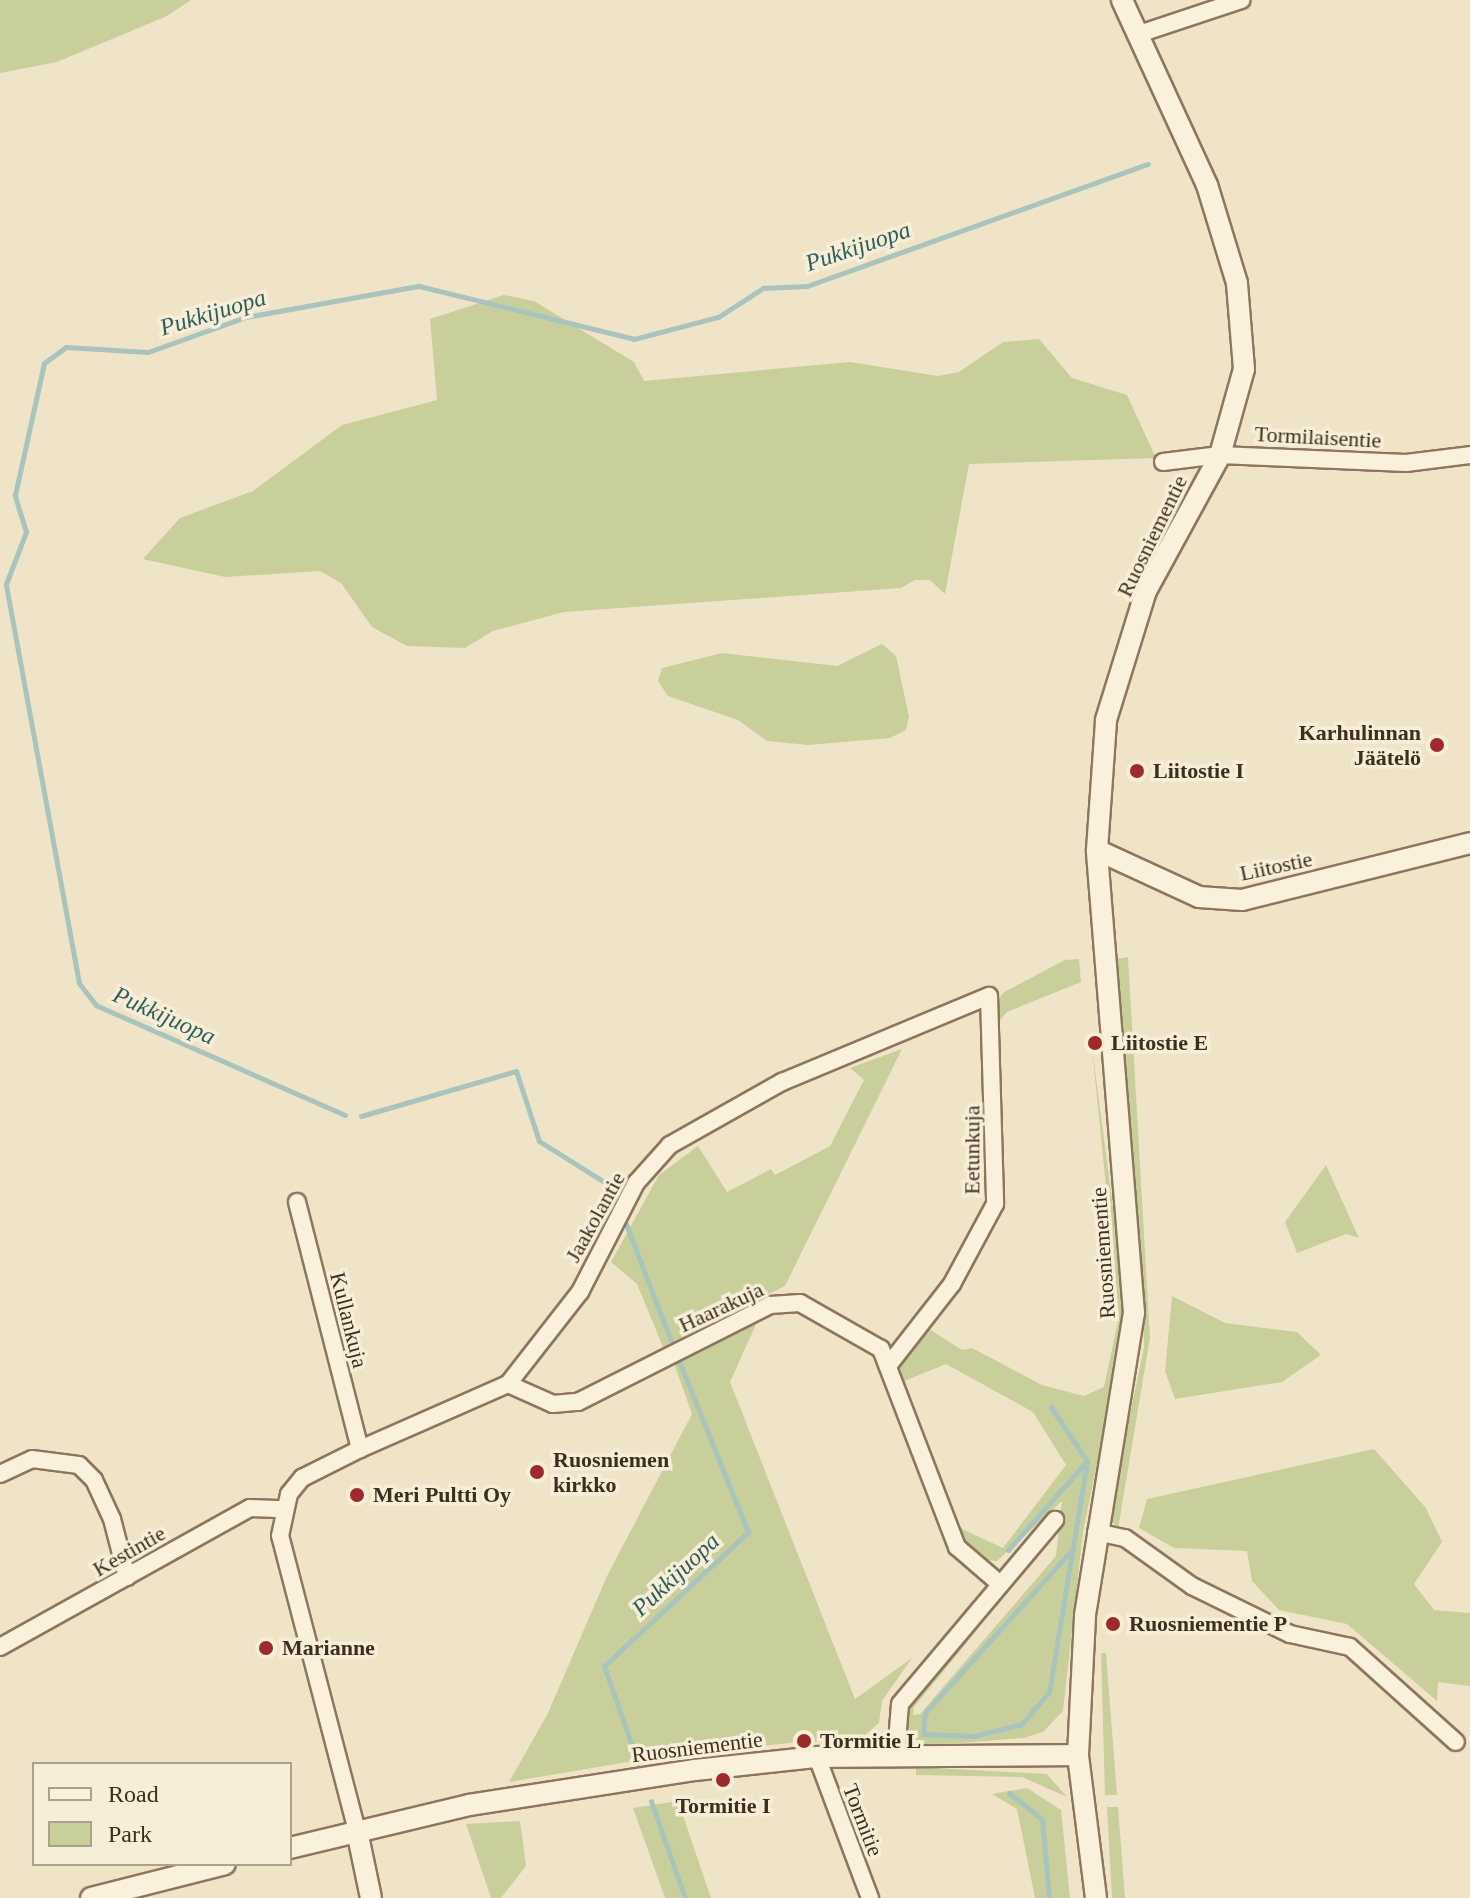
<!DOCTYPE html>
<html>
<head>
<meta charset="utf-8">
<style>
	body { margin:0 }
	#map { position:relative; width:1470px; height:1898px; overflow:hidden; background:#f0e4c8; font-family:"Times New Roman",serif }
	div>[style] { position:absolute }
	.green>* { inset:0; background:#c9cf9b }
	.stream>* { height:5px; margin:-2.5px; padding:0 2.5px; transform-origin:2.5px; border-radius:2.5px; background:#a9c4bc }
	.roads { filter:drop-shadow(2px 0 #8d765c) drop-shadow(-2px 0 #8d765c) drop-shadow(0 2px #8d765c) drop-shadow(0 -2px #8d765c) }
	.minor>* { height:16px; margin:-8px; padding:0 8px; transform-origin:8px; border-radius:8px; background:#faf1dc }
	.tertiary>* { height:20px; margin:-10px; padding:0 10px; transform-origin:10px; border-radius:10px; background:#faf1dc }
	.dots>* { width:22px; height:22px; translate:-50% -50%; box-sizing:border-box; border:4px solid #f7eed8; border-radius:50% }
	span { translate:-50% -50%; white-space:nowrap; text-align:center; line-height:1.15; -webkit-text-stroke:7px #f7eed8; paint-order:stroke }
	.street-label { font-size:22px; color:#3d2e20 }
	.poi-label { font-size:22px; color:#3d2e20; font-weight:700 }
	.right { translate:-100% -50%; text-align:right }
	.left { translate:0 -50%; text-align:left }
	.water-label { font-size:24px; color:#2f5d5a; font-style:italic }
	.legend { position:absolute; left:32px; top:1762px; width:260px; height:104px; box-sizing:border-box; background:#f7eed8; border:2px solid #ada18e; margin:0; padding:10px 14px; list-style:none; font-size:24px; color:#3d2e20 }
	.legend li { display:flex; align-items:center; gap:16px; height:40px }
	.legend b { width:40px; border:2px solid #ada18e }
</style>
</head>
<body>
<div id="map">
	<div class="green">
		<div style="clip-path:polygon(0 0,191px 0,167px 16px,57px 62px,0 73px)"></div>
		<div style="clip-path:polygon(504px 295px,534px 301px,634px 362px,644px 381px,850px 362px,938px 376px,959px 372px,1003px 342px,1039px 339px,1072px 378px,1127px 395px,1156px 458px,969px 464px,945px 594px,930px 580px,915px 580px,901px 588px,564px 612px,493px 631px,465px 648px,407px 646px,372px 627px,341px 583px,320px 571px,225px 577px,143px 559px,180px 518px,253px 491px,342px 425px,437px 400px,430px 319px)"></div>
		<div style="clip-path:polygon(882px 644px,896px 656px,909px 717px,906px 730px,890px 738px,808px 745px,767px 741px,738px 720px,668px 696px,658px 681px,662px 668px,722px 653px,837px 666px)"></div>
		<div style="clip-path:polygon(1128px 957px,1150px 1338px,1118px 1529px,1109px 1517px,1144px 1347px,1141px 1242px,1118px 1037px,1117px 959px)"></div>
		<div style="clip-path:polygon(1079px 959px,1081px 982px,1007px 1012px,999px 1021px,997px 1001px,1004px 992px,1065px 960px)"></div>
		<div style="clip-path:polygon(1092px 1048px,1120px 1261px,1123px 1337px,1083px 1532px,1063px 1711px,1043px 1732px,1024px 1738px,921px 1746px,904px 1726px,907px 1709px,983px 1623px,914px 1707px,913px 1715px,920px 1714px,1056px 1556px,1062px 1501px,997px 1561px,981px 1559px,967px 1546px,960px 1528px,1003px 1548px,1066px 1465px,1033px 1412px,946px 1364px,902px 1382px,897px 1368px,929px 1329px,962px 1350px,972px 1348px,1042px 1385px,1084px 1396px,1104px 1387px,1119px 1316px)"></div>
		<div style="clip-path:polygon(902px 1049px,785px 1286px,663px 1347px,637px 1284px,611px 1262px,659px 1175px,698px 1146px,727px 1192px,771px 1169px,775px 1175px,830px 1146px,864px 1080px,850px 1068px)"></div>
		<div style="clip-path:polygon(1326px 1165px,1359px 1238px,1346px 1234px,1297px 1253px,1285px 1222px)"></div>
		<div style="clip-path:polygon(1172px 1296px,1225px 1323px,1297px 1332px,1321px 1355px,1282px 1382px,1175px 1399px,1165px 1371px)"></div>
		<div style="clip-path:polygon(758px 1320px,730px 1382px,855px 1699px,912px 1658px,882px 1701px,879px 1723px,857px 1742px,799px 1742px,658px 1757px,509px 1782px,548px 1713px,607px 1576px,692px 1414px,673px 1361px)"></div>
		<div style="clip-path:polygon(1374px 1449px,1426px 1508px,1442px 1542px,1414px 1584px,1434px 1610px,1470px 1613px,1470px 1686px,1438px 1682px,1437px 1701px,1347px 1624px,1279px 1610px,1252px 1581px,1247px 1551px,1174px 1548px,1139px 1528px,1147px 1499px)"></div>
		<div style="clip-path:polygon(1101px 1653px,1106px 1653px,1117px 1795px,1105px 1795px)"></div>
		<div style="clip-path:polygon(916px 1767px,1047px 1774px,1067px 1797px,1022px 1777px,916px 1775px)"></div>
		<div style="clip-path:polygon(1027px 1788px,1061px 1810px,1070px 1898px,1035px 1898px,1017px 1809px,992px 1794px)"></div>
		<div style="clip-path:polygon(678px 1801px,711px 1898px,665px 1898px,633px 1808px)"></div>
		<div style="clip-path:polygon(1107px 1807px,1118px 1807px,1125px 1898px,1112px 1898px)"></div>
		<div style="clip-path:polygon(520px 1821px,526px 1866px,501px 1898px,491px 1898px,466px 1824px)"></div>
	</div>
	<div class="stream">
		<div style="left:345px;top:1115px;width:272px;rotate:-156.2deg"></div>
		<div style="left:96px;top:1005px;width:28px;rotate:-128deg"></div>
		<div style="left:79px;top:983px;width:406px;rotate:-100.4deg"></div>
		<div style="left:6px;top:584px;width:56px;rotate:-69deg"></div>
		<div style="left:26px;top:532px;width:39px;rotate:-107deg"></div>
		<div style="left:15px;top:495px;width:135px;rotate:-77.6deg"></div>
		<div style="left:44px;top:363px;width:27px;rotate:-36deg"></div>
		<div style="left:66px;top:347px;width:82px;rotate:3.5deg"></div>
		<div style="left:148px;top:352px;width:104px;rotate:-19.7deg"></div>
		<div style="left:246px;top:317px;width:176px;rotate:-10.2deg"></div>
		<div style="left:419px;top:286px;width:221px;rotate:13.8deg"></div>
		<div style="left:634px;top:339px;width:87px;rotate:-14.7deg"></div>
		<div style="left:718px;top:317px;width:54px;rotate:-32.8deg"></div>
		<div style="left:763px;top:288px;width:44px;rotate:-2.6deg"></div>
		<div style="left:807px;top:286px;width:362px;rotate:-19.7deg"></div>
		<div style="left:361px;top:1116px;width:161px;rotate:-16.2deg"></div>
		<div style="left:516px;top:1071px;width:74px;rotate:71.8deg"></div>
		<div style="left:539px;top:1141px;width:89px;rotate:32.1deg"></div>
		<div style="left:626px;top:1224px;width:125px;rotate:69deg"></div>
		<div style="left:1051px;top:1407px;width:65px;rotate:56.3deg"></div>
		<div style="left:1087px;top:1461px;width:234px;rotate:99.3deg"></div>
		<div style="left:1049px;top:1692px;width:42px;rotate:130.2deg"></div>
		<div style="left:1022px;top:1724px;width:49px;rotate:166deg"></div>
		<div style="left:974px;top:1736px;width:51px;rotate:-177.8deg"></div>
		<div style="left:923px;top:1734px;width:21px;rotate:-85deg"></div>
		<div style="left:925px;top:1713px;width:217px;rotate:-48deg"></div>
		<div style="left:1008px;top:1550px;width:119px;rotate:-48.4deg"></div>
		<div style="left:638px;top:1763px;width:103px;rotate:-109.3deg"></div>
		<div style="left:604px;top:1666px;width:197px;rotate:-42.9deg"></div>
		<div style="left:748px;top:1532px;width:184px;rotate:-112deg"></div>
		<div style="left:1009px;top:1793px;width:42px;rotate:38.2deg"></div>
		<div style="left:1042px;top:1819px;width:79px;rotate:84.9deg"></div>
		<div style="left:651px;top:1801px;width:103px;rotate:70.7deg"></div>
	</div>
	<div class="roads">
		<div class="minor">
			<div style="left:1139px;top:34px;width:108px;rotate:-18.4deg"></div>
			<div style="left:1163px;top:462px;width:57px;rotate:-7deg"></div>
			<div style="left:1220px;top:455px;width:186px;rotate:2.5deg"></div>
			<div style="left:1406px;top:463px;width:64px;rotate:-7.1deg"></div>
			<div style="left:297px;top:1202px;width:255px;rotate:75.7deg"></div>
			<div style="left:508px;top:1384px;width:49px;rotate:24deg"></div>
			<div style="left:553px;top:1404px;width:25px;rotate:-5deg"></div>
			<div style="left:578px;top:1402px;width:215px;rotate:-26.8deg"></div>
			<div style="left:770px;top:1305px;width:30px;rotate:-4deg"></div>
			<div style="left:800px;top:1303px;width:93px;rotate:29.6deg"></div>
			<div style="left:881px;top:1349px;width:212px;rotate:69deg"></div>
			<div style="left:957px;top:1547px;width:57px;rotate:40.7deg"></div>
			<div style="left:0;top:1474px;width:35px;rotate:-25deg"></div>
			<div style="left:32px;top:1459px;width:47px;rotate:7.3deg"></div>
			<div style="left:79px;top:1465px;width:21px;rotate:45deg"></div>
			<div style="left:94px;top:1480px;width:43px;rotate:65.2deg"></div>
			<div style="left:112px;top:1519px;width:60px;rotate:75.5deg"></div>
			<div style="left:1096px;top:1532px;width:30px;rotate:12deg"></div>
			<div style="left:1125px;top:1538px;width:82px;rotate:35.6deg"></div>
			<div style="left:1192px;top:1586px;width:109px;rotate:26.1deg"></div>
			<div style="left:1290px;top:1634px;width:61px;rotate:12.2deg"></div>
			<div style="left:1350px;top:1647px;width:142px;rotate:41.9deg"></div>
			<div style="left:0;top:1647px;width:286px;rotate:-29.1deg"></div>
			<div style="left:250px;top:1508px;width:34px;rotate:2deg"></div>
			<div style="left:896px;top:1755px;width:51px;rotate:-85.5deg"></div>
			<div style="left:900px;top:1704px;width:241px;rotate:-49.9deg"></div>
			<div style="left:817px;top:1757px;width:151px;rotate:69.4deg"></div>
			<div style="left:357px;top:1831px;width:305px;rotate:-104.6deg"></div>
			<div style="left:280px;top:1536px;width:43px;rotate:-77.9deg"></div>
			<div style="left:289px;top:1494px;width:21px;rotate:-51deg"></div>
			<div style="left:302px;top:1478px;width:65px;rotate:-26.6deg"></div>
			<div style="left:360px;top:1449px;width:162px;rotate:-23.7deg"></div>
			<div style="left:508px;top:1384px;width:117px;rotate:-52deg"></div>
			<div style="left:580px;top:1292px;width:123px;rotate:-62.8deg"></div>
			<div style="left:636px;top:1183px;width:51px;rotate:-48.2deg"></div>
			<div style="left:670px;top:1145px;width:129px;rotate:-29.4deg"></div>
			<div style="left:782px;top:1082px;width:224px;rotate:-22.6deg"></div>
			<div style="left:989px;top:996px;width:208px;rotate:88.3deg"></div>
			<div style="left:995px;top:1204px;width:91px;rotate:118.3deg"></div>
			<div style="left:952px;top:1284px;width:104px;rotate:128deg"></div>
		</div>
		<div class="tertiary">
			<div style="left:1097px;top:850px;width:112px;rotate:24.7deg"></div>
			<div style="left:1199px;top:897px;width:43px;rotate:4deg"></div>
			<div style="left:1242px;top:900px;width:235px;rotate:-14deg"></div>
			<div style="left:357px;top:1831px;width:68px;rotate:78.2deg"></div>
			<div style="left:290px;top:1848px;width:184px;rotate:-13.5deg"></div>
			<div style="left:469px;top:1805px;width:229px;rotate:-8.8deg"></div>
			<div style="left:695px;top:1770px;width:123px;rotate:-6.1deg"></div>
			<div style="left:817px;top:1757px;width:261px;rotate:-0.4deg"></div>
			<div style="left:91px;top:1898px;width:138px;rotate:-14.2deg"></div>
			<div style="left:1096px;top:1898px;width:144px;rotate:-97.2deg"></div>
			<div style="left:1078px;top:1755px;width:140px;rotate:-87.1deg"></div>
			<div style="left:1085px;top:1615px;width:306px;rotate:-80.8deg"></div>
			<div style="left:1134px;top:1313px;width:464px;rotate:-94.6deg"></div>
			<div style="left:1097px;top:850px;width:130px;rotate:-86deg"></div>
			<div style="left:1106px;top:720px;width:135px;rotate:-72.8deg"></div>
			<div style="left:1146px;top:591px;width:155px;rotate:-61.4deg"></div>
			<div style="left:1220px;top:455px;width:89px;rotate:-74.4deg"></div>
			<div style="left:1244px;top:369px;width:86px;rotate:-94.7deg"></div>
			<div style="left:1237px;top:283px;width:102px;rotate:-107deg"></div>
			<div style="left:1207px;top:185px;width:204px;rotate:-114.7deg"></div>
		</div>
	</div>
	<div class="dots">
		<div style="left:1437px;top:745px;background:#9e2a2b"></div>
		<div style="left:1137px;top:771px;background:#9e2a2b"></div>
		<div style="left:1095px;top:1043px;background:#9e2a2b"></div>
		<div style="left:537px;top:1472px;background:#9e2a2b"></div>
		<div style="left:357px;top:1495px;background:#9e2a2b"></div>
		<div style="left:1113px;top:1624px;background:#9e2a2b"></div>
		<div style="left:266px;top:1648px;background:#9e2a2b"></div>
		<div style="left:804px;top:1741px;background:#9e2a2b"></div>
		<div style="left:723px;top:1780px;background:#9e2a2b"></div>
	</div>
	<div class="street-label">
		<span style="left:1318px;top:437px;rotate:3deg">Tormilaisentie</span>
		<span style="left:1152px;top:536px;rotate:-64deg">Ruosniementie</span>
		<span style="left:1276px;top:866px;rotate:-12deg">Liitostie</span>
		<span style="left:972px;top:1150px;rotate:-90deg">Eetunkuja</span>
		<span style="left:595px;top:1217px;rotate:-61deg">Jaakolantie</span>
		<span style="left:1103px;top:1253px;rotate:-94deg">Ruosniementie</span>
		<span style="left:721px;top:1307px;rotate:-25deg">Haarakuja</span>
		<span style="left:349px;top:1320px;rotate:76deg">Kullankuja</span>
		<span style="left:129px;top:1551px;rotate:-30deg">Kestintie</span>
		<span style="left:697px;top:1747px;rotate:-7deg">Ruosniementie</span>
		<span style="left:863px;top:1820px;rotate:69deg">Tormitie</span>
	</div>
	<div class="poi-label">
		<span class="right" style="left:1421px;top:745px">Karhulinnan<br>Jäätelö</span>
		<span class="left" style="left:1153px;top:771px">Liitostie I</span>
		<span class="left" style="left:1111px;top:1043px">Liitostie E</span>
		<span class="left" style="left:553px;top:1472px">Ruosniemen<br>kirkko</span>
		<span class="left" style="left:373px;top:1495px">Meri Pultti Oy</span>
		<span class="left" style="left:1129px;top:1624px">Ruosniementie P</span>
		<span class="left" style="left:282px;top:1648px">Marianne</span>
		<span class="left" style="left:820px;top:1741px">Tormitie L</span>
		<span style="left:723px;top:1806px">Tormitie I</span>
	</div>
	<div class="water-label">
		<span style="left:858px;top:247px;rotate:-19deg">Pukkijuopa</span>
		<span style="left:213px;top:313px;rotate:-17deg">Pukkijuopa</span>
		<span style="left:164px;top:1016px;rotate:24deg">Pukkijuopa</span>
		<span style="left:676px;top:1575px;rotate:-43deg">Pukkijuopa</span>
	</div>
	<ul class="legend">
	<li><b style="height:10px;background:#faf1dc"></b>Road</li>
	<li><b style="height:22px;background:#c9cf9b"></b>Park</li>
	</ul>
</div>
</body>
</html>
